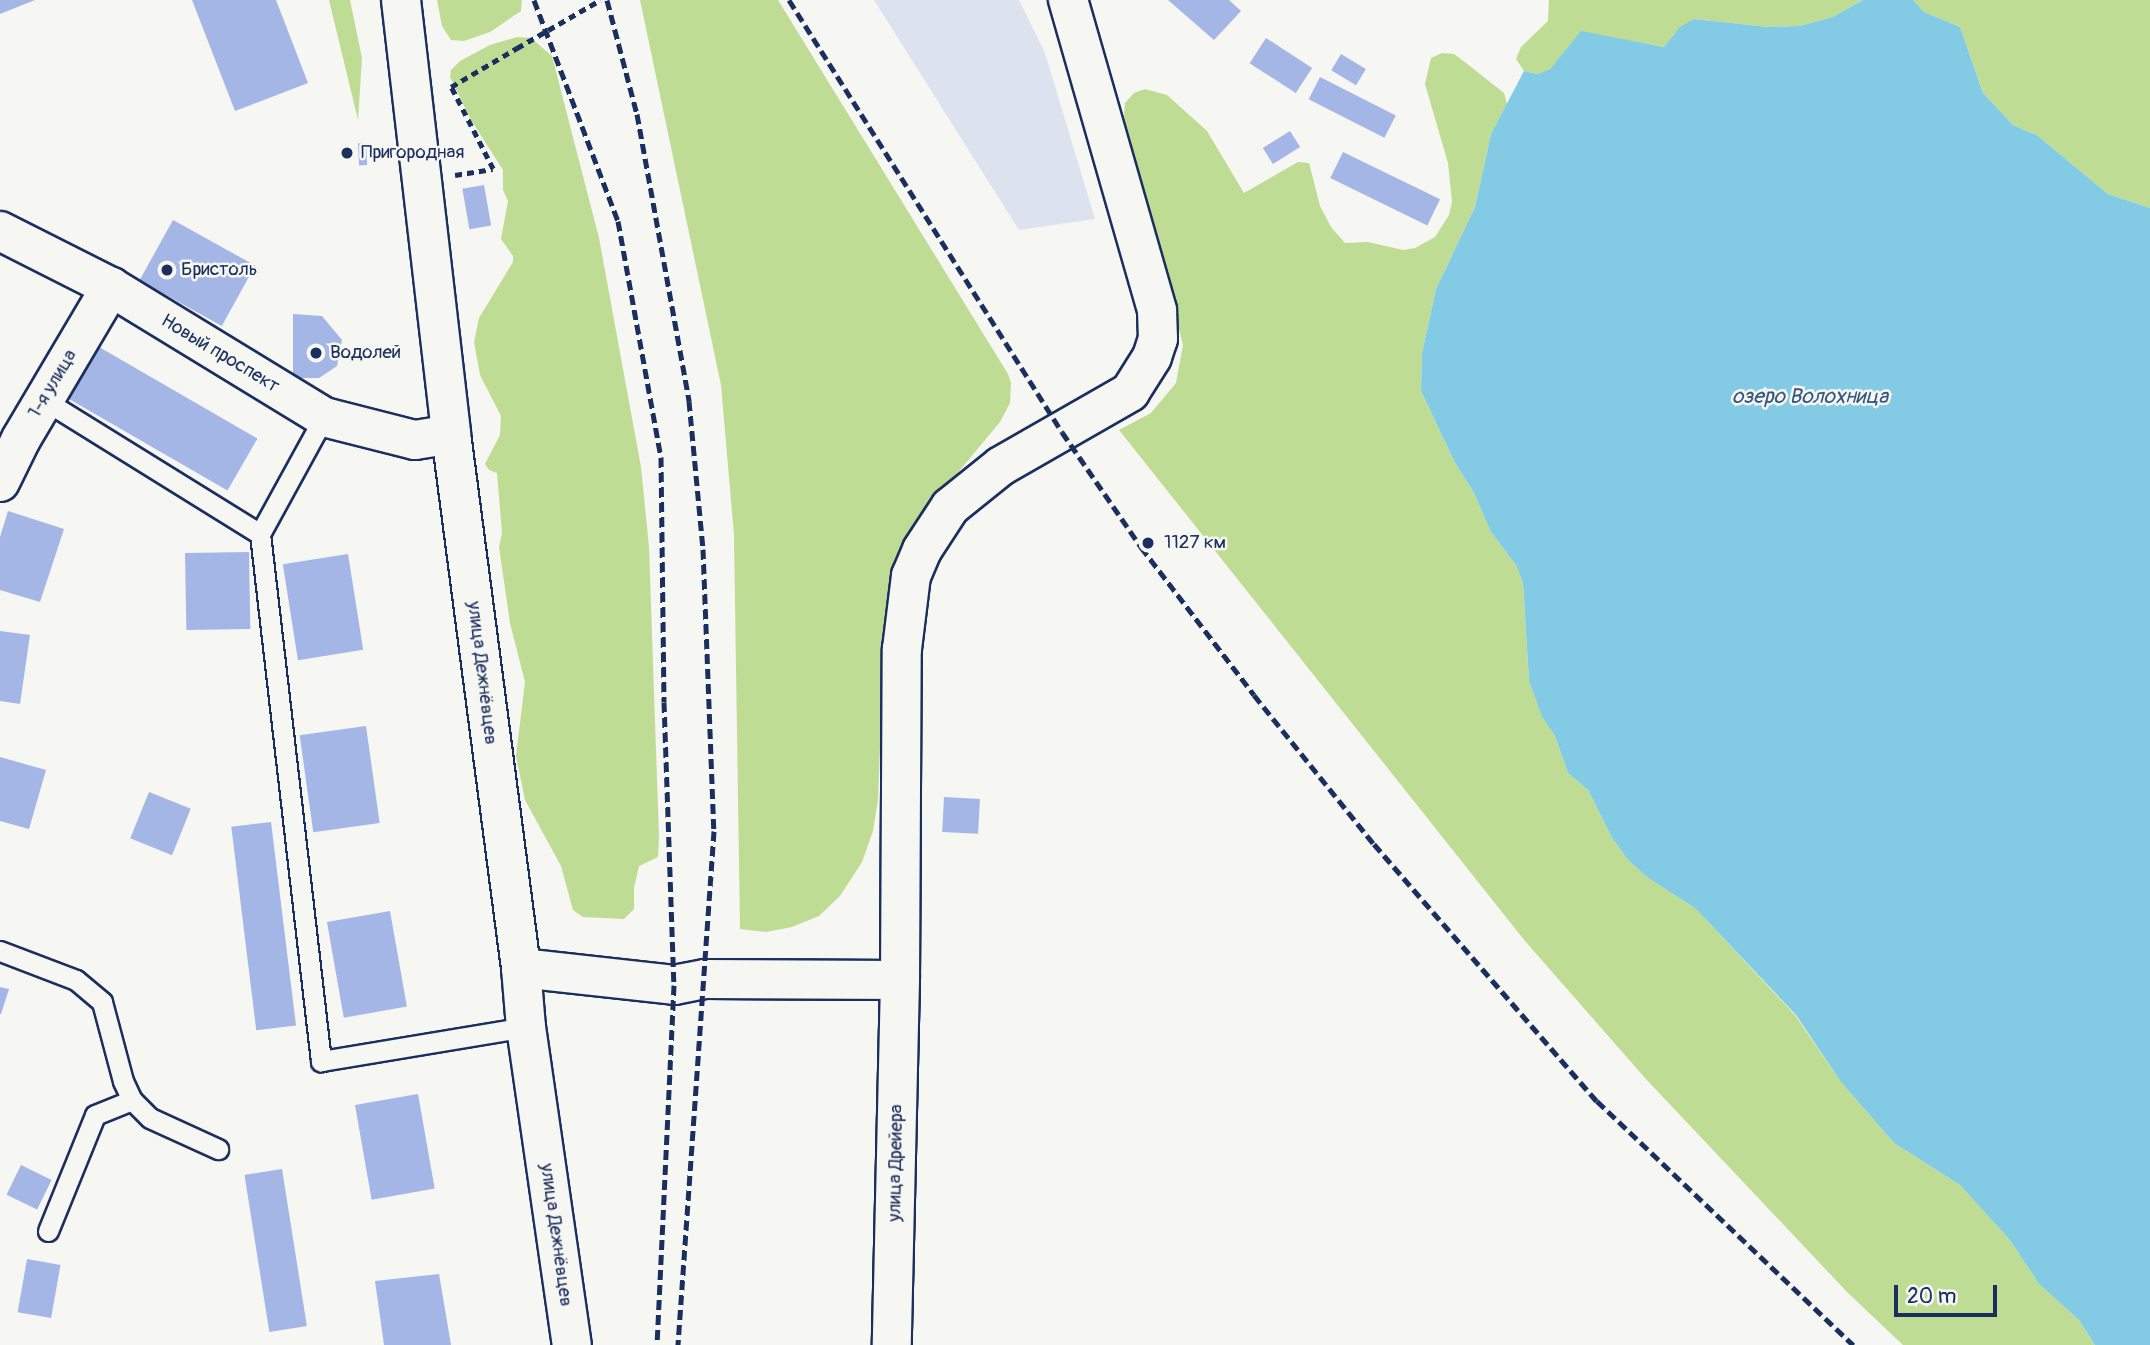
<!DOCTYPE html>
<html>
<head>
<meta charset="utf-8">
<style>
	body { margin:0 }
	#map { position:relative; width:2150px; height:1345px; overflow:hidden; background:#f6f6f2; font-family:Pangolin,sans-serif }
	div>[style] { position:absolute }
	.built>* { inset:0; background:#dde3ee }
	.green>* { inset:0; background:#bfdc94 }
	.water>* { inset:0; background:#83cbe4 }
	.building>* { inset:0; background:#a4b6e5; transform-origin:0 0 }
	.path>* { height:4.5px; margin-top:-2.25px; transform-origin:0; background:repeating-linear-gradient(90deg,#1b2f5e 0 7px,transparent 0 12px) }
	.roads { filter:drop-shadow(2px 0 #1b2f5e) drop-shadow(-2px 0 #1b2f5e) drop-shadow(0 2px #1b2f5e) drop-shadow(0 -2px #1b2f5e) }
	.service>* { height:19px; margin:-9.5px; padding:0 9.5px; transform-origin:9.5px; border-radius:9.5px; background:#f6f6f2 }
	.minor>* { height:38px; margin:-19px; padding:0 19px; transform-origin:19px; border-radius:19px; background:#f6f6f2 }
	.tertiary>* { height:38px; margin:-19px; padding:0 19px; transform-origin:19px; border-radius:19px; background:#f6f6f2 }
	.secondary>* { height:38px; margin:-19px; padding:0 19px; transform-origin:19px; border-radius:19px; background:#f6f6f2 }
	.rail>* { height:5px; margin-top:-2.5px; transform-origin:0; background:repeating-linear-gradient(90deg,#1b2f5e 0 10px,transparent 0 15px) }
	.path-bridge>* { height:4.5px; margin-top:-2.25px; transform-origin:0; background:repeating-linear-gradient(90deg,#1b2f5e 0 7px,transparent 0 12px) }
	.dots>* { width:19px; height:19px; translate:-50% -50%; box-sizing:border-box; border:4px solid #f6f6f2; border-radius:50% }
	span { translate:-50% -50%; white-space:nowrap; text-align:center; line-height:1.15; -webkit-text-stroke:5px #f6f6f2; paint-order:stroke }
	.poi-label { font-size:19px; color:#1b2f5e }
	.left { translate:0 -50%; text-align:left }
	.street-label { font-size:19px; color:#1b2f5e }
	.water-label { font-size:21px; color:#355680; font-style:italic }
	.scale { position:absolute; left:1894px; top:1285px; width:103px; height:32px; box-sizing:border-box; border:4px solid #1b2f5e; border-top:0; padding-left:9px; font-size:21px; line-height:24px; white-space:nowrap; color:#1b2f5e; -webkit-text-stroke:5px #f6f6f2; paint-order:stroke }
</style>
</head>
<body>
<div id="map">
	<div class="built">
		<div style="clip-path:polygon(874px 0,1019px 0,1045px 53px,1095px 219px,1019px 230px)"></div>
	</div>
	<div class="green">
		<div style="clip-path:polygon(329px 0,350px 0,362px 58px,358px 120px)"></div>
		<div style="clip-path:polygon(437px 0,522px 0,521px 11px,490px 32px,464px 41px,451px 40px,442px 26px)"></div>
		<div style="clip-path:polygon(640px 0,778px 0,1008px 374px,1011px 383px,1010px 403px,1000px 422px,930px 506px,892px 577px,884px 644px,878px 800px,873px 831px,862px 862px,840px 896px,819px 916px,792px 927px,766px 932px,740px 929px,734px 535px,721px 385px)"></div>
		<div style="clip-path:polygon(1549px 0,1863px 0,1833px 17px,1799px 26px,1768px 27px,1694px 19px,1674px 34px,1665px 47px,1581px 32px,1550px 69px,1537px 74px,1524px 71px,1516px 59px,1521px 47px,1548px 21px)"></div>
		<div style="clip-path:polygon(1913px 0,2150px 0,2150px 208px,2108px 194px,2038px 136px,2013px 125px,1983px 93px,1960px 27px,1924px 12px)"></div>
		<div style="clip-path:polygon(517px 37px,531px 38px,552px 56px,599px 238px,641px 467px,649px 547px,659px 837px,658px 857px,639px 866px,634px 888px,634px 909px,624px 919px,583px 917px,573px 910px,561px 866px,525px 800px,516px 756px,525px 682px,510px 623px,499px 547px,502px 533px,497px 473px,489px 470px,485px 464px,500px 435px,501px 416px,480px 375px,474px 342px,479px 318px,513px 262px,513px 256px,501px 239px,508px 201px,503px 190px,503px 170px,471px 120px,450px 77px,451px 70px,460px 61px,490px 45px)"></div>
		<div style="clip-path:polygon(1442px 53px,1454px 54px,1466px 63px,1504px 93px,1507px 104px,1491px 134px,1475px 207px,1436px 289px,1422px 353px,1421px 391px,1454px 461px,1474px 493px,1491px 532px,1516px 565px,1523px 583px,1529px 681px,1542px 717px,1555px 736px,1568px 773px,1588px 790px,1612px 838px,1628px 860px,1648px 878px,1695px 908px,1795px 1015px,1841px 1082px,1894px 1143px,1960px 1185px,2009px 1239px,2039px 1284px,2079px 1320px,2095px 1345px,1903px 1345px,1848px 1293px,1645px 1078px,1525px 941px,1119px 430px,1151px 413px,1176px 383px,1183px 345px,1124px 116px,1125px 103px,1134px 93px,1145px 89px,1167px 95px,1207px 131px,1244px 193px,1298px 162px,1309px 163px,1320px 206px,1331px 227px,1345px 243px,1368px 242px,1403px 250px,1415px 248px,1435px 237px,1449px 215px,1452px 202px,1448px 163px,1425px 84px,1431px 58px)"></div>
	</div>
	<div class="water">
		<div style="clip-path:polygon(1863px 0,1913px 0,1924px 12px,1960px 27px,1983px 93px,2013px 125px,2038px 136px,2108px 194px,2150px 208px,2150px 1345px,2095px 1345px,2079px 1320px,2039px 1284px,2009px 1239px,1960px 1185px,1894px 1143px,1841px 1082px,1796px 1015px,1695px 908px,1648px 878px,1628px 860px,1612px 838px,1588px 790px,1568px 773px,1555px 736px,1542px 717px,1529px 681px,1523px 583px,1516px 565px,1491px 532px,1474px 493px,1454px 461px,1421px 391px,1422px 353px,1436px 289px,1475px 207px,1491px 134px,1524px 71px,1537px 74px,1550px 69px,1581px 31px,1664px 47px,1680px 27px,1694px 19px,1768px 27px,1799px 26px,1833px 17px)"></div>
	</div>
	<div class="building">
		<div style="clip-path:polygon(0 0,35px 0,0 14px)"></div>
		<div style="clip-path:polygon(192px 0,276px 0,308px 83px,235px 111px)"></div>
		<div style="clip-path:polygon(1168px 0,1229px 0,1241px 11px,1214px 40px)"></div>
		<div style="left:1266px;top:38px;width:55px;height:30px;rotate:33deg"></div>
		<div style="left:1341px;top:54px;width:29px;height:19px;rotate:31deg"></div>
		<div style="left:1320px;top:77px;width:85px;height:25px;rotate:27deg"></div>
		<div style="left:1290px;top:131px;width:19px;height:32px;rotate:58deg"></div>
		<div style="left:366px;top:143px;width:22px;height:8px;rotate:87deg"></div>
		<div style="left:1343px;top:152px;width:108px;height:29px;rotate:26deg"></div>
		<div style="left:484px;top:185px;width:41px;height:22px;rotate:80deg"></div>
		<div style="left:173px;top:220px;width:94px;height:69px;rotate:29deg"></div>
		<div style="clip-path:polygon(293px 314px,322px 316px,342px 340px,337px 366px,319px 378px,293px 378px)"></div>
		<div style="left:99px;top:347px;width:183px;height:60px;rotate:30deg"></div>
		<div style="clip-path:polygon(8px 511px,64px 529px,40px 602px,0 590px,0 537px)"></div>
		<div style="left:249px;top:552px;width:77px;height:64px;rotate:89deg"></div>
		<div style="left:348px;top:554px;width:97px;height:66px;rotate:81deg"></div>
		<div style="clip-path:polygon(0 631px,30px 635px,20px 704px,0 701px)"></div>
		<div style="left:366px;top:726px;width:98px;height:67px;rotate:82deg"></div>
		<div style="clip-path:polygon(0 757px,46px 770px,29px 829px,0 821px)"></div>
		<div style="left:149px;top:792px;width:45px;height:50px;rotate:22deg"></div>
		<div style="left:944px;top:797px;width:36px;height:35px;rotate:3deg"></div>
		<div style="left:271px;top:822px;width:205px;height:40px;rotate:83deg"></div>
		<div style="left:390px;top:911px;width:97px;height:64px;rotate:80deg"></div>
		<div style="clip-path:polygon(0 987px,9px 989px,1px 1014px,0 1014px)"></div>
		<div style="left:418px;top:1094px;width:96px;height:64px;rotate:80deg"></div>
		<div style="left:21px;top:1165px;width:34px;height:33px;rotate:26deg"></div>
		<div style="left:282px;top:1169px;width:159px;height:38px;rotate:81deg"></div>
		<div style="left:27px;top:1259px;width:34px;height:54px;rotate:10deg"></div>
		<div style="clip-path:polygon(439px 1274px,451px 1345px,384px 1345px,375px 1281px)"></div>
	</div>
	<div class="path">
		<div style="left:455px;top:175px;width:38px;rotate:-9deg"></div>
		<div style="left:493px;top:169px;width:92px;rotate:-117.1deg"></div>
		<div style="left:451px;top:87px;width:77px;rotate:-30.6deg"></div>
	</div>
	<div class="roads">
		<div class="service">
			<div style="left:44px;top:400px;width:254px;rotate:31.8deg"></div>
			<div style="left:324px;top:417px;width:133px;rotate:118.7deg"></div>
			<div style="left:260px;top:534px;width:531px;rotate:83.4deg"></div>
			<div style="left:321px;top:1061px;width:208px;rotate:-9.4deg"></div>
			<div style="left:0;top:951px;width:81px;rotate:20.9deg"></div>
			<div style="left:76px;top:980px;width:34px;rotate:40deg"></div>
			<div style="left:102px;top:1002px;width:82px;rotate:75.1deg"></div>
			<div style="left:123px;top:1081px;width:21px;rotate:65deg"></div>
			<div style="left:132px;top:1100px;width:25px;rotate:45deg"></div>
			<div style="left:150px;top:1118px;width:75px;rotate:24.5deg"></div>
			<div style="left:48px;top:1231px;width:125px;rotate:-67.9deg"></div>
			<div style="left:95px;top:1115px;width:40px;rotate:-22deg"></div>
		</div>
		<div class="minor">
			<div style="left:0;top:231px;width:124px;rotate:26.8deg"></div>
			<div style="left:111px;top:287px;width:250px;rotate:31.4deg"></div>
			<div style="left:324px;top:417px;width:94px;rotate:14.2deg"></div>
			<div style="left:415px;top:440px;width:36px;rotate:-9deg"></div>
			<div style="left:0;top:482px;width:48px;rotate:-64deg"></div>
			<div style="left:21px;top:439px;width:177px;rotate:-59.4deg"></div>
			<div style="left:521px;top:968px;width:59px;rotate:85.2deg"></div>
			<div style="left:526px;top:1027px;width:321px;rotate:81.8deg"></div>
		</div>
		<div class="tertiary">
			<div style="left:900px;top:980px;width:331px;rotate:-89.7deg"></div>
			<div style="left:902px;top:649px;width:74px;rotate:-83deg"></div>
			<div style="left:911px;top:576px;width:28px;rotate:-67deg"></div>
			<div style="left:922px;top:550px;width:51px;rotate:-56.9deg"></div>
			<div style="left:950px;top:507px;width:65px;rotate:-38.8deg"></div>
			<div style="left:1001px;top:466px;width:149px;rotate:-29.8deg"></div>
			<div style="left:1130px;top:392px;width:41px;rotate:-57.8deg"></div>
			<div style="left:1152px;top:357px;width:19px;rotate:-72deg"></div>
			<div style="left:1158px;top:339px;width:29px;rotate:-92deg"></div>
			<div style="left:1157px;top:310px;width:323px;rotate:-106deg"></div>
		</div>
		<div class="secondary">
			<div style="left:401px;top:0;width:437px;rotate:83.4deg"></div>
			<div style="left:451px;top:434px;width:539px;rotate:82.53deg"></div>
			<div style="left:521px;top:968px;width:154px;rotate:6.3deg"></div>
			<div style="left:674px;top:985px;width:32px;rotate:-11deg"></div>
			<div style="left:705px;top:979px;width:195px;rotate:0.3deg"></div>
			<div style="left:900px;top:980px;width:365px;rotate:91.3deg"></div>
		</div>
	</div>
	<div class="rail">
		<div style="left:534px;top:0;width:236px;rotate:69.2deg"></div>
		<div style="left:618px;top:221px;width:240px;rotate:79.7deg"></div>
		<div style="left:661px;top:457px;width:245px;rotate:89.3deg"></div>
		<div style="left:664px;top:702px;width:283px;rotate:88deg"></div>
		<div style="left:674px;top:985px;width:360px;rotate:92.7deg"></div>
		<div style="left:607px;top:0;width:118px;rotate:75.3deg"></div>
		<div style="left:637px;top:114px;width:292px;rotate:79.7deg"></div>
		<div style="left:689px;top:401px;width:149px;rotate:84.6deg"></div>
		<div style="left:703px;top:549px;width:282px;rotate:87.8deg"></div>
		<div style="left:714px;top:831px;width:515px;rotate:94.01deg"></div>
		<div style="left:789px;top:0;width:511px;rotate:57.71deg"></div>
		<div style="left:1062px;top:432px;width:140px;rotate:55.5deg"></div>
		<div style="left:1141px;top:547px;width:186px;rotate:52.6deg"></div>
		<div style="left:1254px;top:695px;width:191px;rotate:51.2deg"></div>
		<div style="left:1374px;top:844px;width:340px;rotate:49.1deg"></div>
		<div style="left:1597px;top:1101px;width:354px;rotate:43.6deg"></div>
	</div>
	<div class="path-bridge">
		<div style="left:517px;top:48px;width:96px;rotate:-30deg"></div>
	</div>
	<div class="dots">
		<div style="left:347px;top:153px;background:#1b2f5e"></div>
		<div style="left:167px;top:270px;background:#1b2f5e"></div>
		<div style="left:316px;top:353px;background:#1b2f5e"></div>
		<div style="left:1148px;top:543px;background:#1b2f5e"></div>
	</div>
	<div class="poi-label">
		<span class="left" style="left:361px;top:153px">Пригородная</span>
		<span class="left" style="left:181px;top:270px">Бристоль</span>
		<span class="left" style="left:330px;top:353px">Водолей</span>
		<span class="left" style="left:1164px;top:543px">1127 км</span>
	</div>
	<div class="street-label">
		<span style="left:220px;top:354px;rotate:31deg">Новый проспект</span>
		<span style="left:53px;top:384px;rotate:-59deg">1-я улица</span>
		<span style="left:482px;top:673px;rotate:83deg">улица Дежнёвцев</span>
		<span style="left:896px;top:1163px;rotate:-89deg">улица Дрейера</span>
		<span style="left:556px;top:1235px;rotate:82deg">улица Дежнёвцев</span>
	</div>
	<div class="water-label">
		<span style="left:1810px;top:397px">озеро Волохница</span>
	</div>
	<div class="scale">20 m</div>
</div>
</body>
</html>
